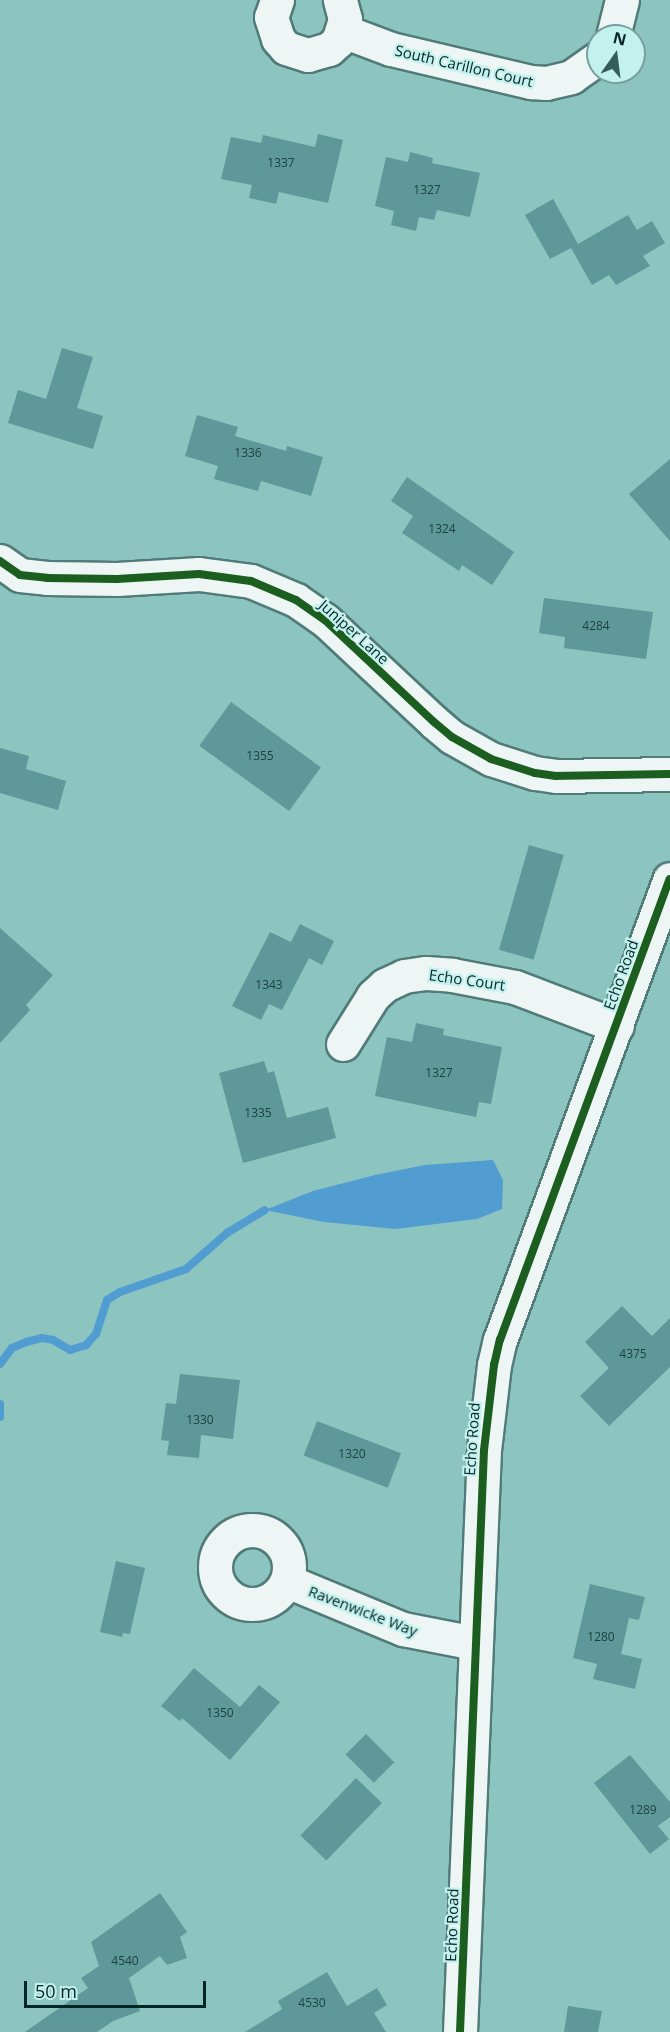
<!DOCTYPE html>
<html>
<head>
<meta charset="utf-8">
<style>
	body { margin:0 }
	#map { position:relative; width:670px; height:2032px; overflow:hidden; background:#8cc4bf; font-family:"Open Sans",sans-serif }
	div>[style] { position:absolute }
	.water>* { inset:0; background:#519dd1 }
	.stream>* { height:8px; margin:-4px; padding:0 4px; transform-origin:4px; border-radius:4px; background:#519dd1 }
	.building>* { inset:0; background:#5f989a; transform-origin:0 0 }
	.roads { filter:drop-shadow(2px 0 #507b78) drop-shadow(-2px 0 #507b78) drop-shadow(0 2px #507b78) drop-shadow(0 -2px #507b78) }
	.minor>* { height:33px; margin:-16.5px; padding:0 16.5px; transform-origin:16.5px; border-radius:16.5px; background:#eef6f5 }
	.minor>.ring { margin:-16.5px; padding:0; box-sizing:content-box; background:none; border:33px solid #eef6f5; border-radius:50% }
	.cycleway>* { height:8px; margin:-4px; padding:0 4px; transform-origin:4px; border-radius:4px; background:#1b5e20 }
	span { translate:-50% -50%; white-space:nowrap; text-align:center; line-height:1.15; -webkit-text-stroke:4.5px #c3f1ed; paint-order:stroke }
	.number-label { font-size:12px; color:#1c4242 }
	.number-label span { -webkit-text-stroke-width:0 }
	.street-label { font-size:15px; color:#052624 }
	.north { position:absolute; left:586px; top:24px; width:60px; height:60px; box-sizing:border-box; background:#c3f1ed; border:2px solid #77a09d; border-radius:50%; rotate:14deg; font-size:16px; font-weight:700; line-height:24px; text-align:center; color:#052624 }
	.north::after { content:''; display:block; margin:auto; width:21px; height:27px; background:#345d5a; clip-path:polygon(50% 0,100% 100%,50% 72%,0 100%) }
	.scale { position:absolute; left:24px; top:1981px; width:182px; height:27px; box-sizing:border-box; border:3px solid #052624; border-top:0; padding-left:8px; font-size:18px; line-height:21px; white-space:nowrap; color:#052624; -webkit-text-stroke:4px #c3f1ed; paint-order:stroke }
</style>
</head>
<body>
<div id="map">
	<div class="water">
		<div style="clip-path:polygon(493px 1160px,503px 1180px,502px 1209px,477px 1219px,395px 1229px,324px 1222px,265px 1210px,313px 1191px,375px 1175px,425px 1165px)"></div>
	</div>
	<div class="stream">
		<div style="left:0;top:1364px;width:20px;rotate:-53deg"></div>
		<div style="left:12px;top:1348px;width:15px;rotate:-23deg"></div>
		<div style="left:26px;top:1342px;width:16px;rotate:-14deg"></div>
		<div style="left:42px;top:1338px;width:11px;rotate:10deg"></div>
		<div style="left:53px;top:1340px;width:20px;rotate:30deg"></div>
		<div style="left:70px;top:1350px;width:17px;rotate:-17deg"></div>
		<div style="left:86px;top:1345px;width:15px;rotate:-48deg"></div>
		<div style="left:96px;top:1334px;width:36px;rotate:-72deg"></div>
		<div style="left:107px;top:1300px;width:15px;rotate:-32deg"></div>
		<div style="left:120px;top:1292px;width:70px;rotate:-19.2deg"></div>
		<div style="left:186px;top:1269px;width:55px;rotate:-41.3deg"></div>
		<div style="left:227px;top:1233px;width:44px;rotate:-31.2deg"></div>
		<div style="left:0;top:1404px;width:13px;rotate:90deg"></div>
	</div>
	<div class="building">
		<div style="clip-path:polygon(318px 134px,343px 140px,328px 203px,279px 192px,276px 204px,249px 198px,252px 185px,221px 179px,231px 137px,261px 143px,263px 135px,315px 147px)"></div>
		<div style="clip-path:polygon(410px 152px,433px 158px,432px 163px,480px 173px,470px 217px,437px 210px,434px 220px,419px 217px,416px 231px,391px 225px,394px 211px,375px 206px,386px 157px,408px 162px)"></div>
		<div style="clip-path:polygon(553px 199px,578px 244px,628px 215px,637px 230px,652px 221px,665px 243px,643px 256px,650px 266px,616px 285px,609px 275px,592px 285px,571px 248px,550px 259px,525px 215px)"></div>
		<div style="clip-path:polygon(62px 348px,93px 357px,77px 408px,103px 416px,93px 449px,8px 423px,18px 390px,46px 399px)"></div>
		<div style="clip-path:polygon(197px 415px,238px 427px,235px 436px,286px 451px,287px 446px,323px 457px,311px 496px,261px 481px,258px 491px,214px 479px,218px 466px,185px 456px)"></div>
		<div style="clip-path:polygon(670px 459px,670px 541px,629px 494px)"></div>
		<div style="clip-path:polygon(407px 477px,514px 552px,492px 585px,462px 565px,459px 571px,402px 533px,413px 516px,391px 501px)"></div>
		<div style="clip-path:polygon(544px 598px,653px 612px,646px 659px,564px 648px,565px 637px,539px 633px)"></div>
		<div style="left:231px;top:702px;width:111px;height:54px;rotate:36deg"></div>
		<div style="clip-path:polygon(0 748px,29px 756px,26px 769px,66px 781px,58px 810px,0 793px)"></div>
		<div style="left:529px;top:845px;width:36px;height:109px;rotate:16deg"></div>
		<div style="clip-path:polygon(300px 924px,334px 941px,322px 965px,309px 958px,282px 1010px,269px 1004px,261px 1020px,232px 1006px,270px 932px,291px 942px)"></div>
		<div style="clip-path:polygon(0 928px,53px 975px,26px 1005px,30px 1010px,0 1043px)"></div>
		<div style="clip-path:polygon(416px 1023px,444px 1029px,443px 1035px,502px 1047px,491px 1104px,479px 1102px,476px 1117px,375px 1096px,387px 1037px,412px 1042px)"></div>
		<div style="clip-path:polygon(264px 1061px,268px 1073px,274px 1071px,287px 1118px,328px 1107px,336px 1138px,243px 1163px,219px 1073px)"></div>
		<div style="clip-path:polygon(622px 1306px,652px 1336px,670px 1318px,670px 1367px,609px 1426px,580px 1396px,609px 1368px,585px 1342px)"></div>
		<div style="clip-path:polygon(180px 1374px,240px 1380px,233px 1439px,201px 1435px,199px 1458px,167px 1455px,169px 1441px,161px 1440px,166px 1403px,176px 1404px)"></div>
		<div style="left:317px;top:1421px;width:90px;height:37px;rotate:21deg"></div>
		<div style="clip-path:polygon(116px 1561px,145px 1568px,130px 1634px,123px 1633px,122px 1637px,100px 1632px)"></div>
		<div style="clip-path:polygon(590px 1584px,645px 1597px,639px 1620px,629px 1618px,621px 1654px,642px 1659px,635px 1689px,593px 1679px,597px 1664px,573px 1658px)"></div>
		<div style="clip-path:polygon(194px 1668px,240px 1707px,259px 1685px,280px 1702px,230px 1760px,182px 1718px,180px 1721px,161px 1706px)"></div>
		<div style="left:366px;top:1734px;width:40px;height:29px;rotate:45deg"></div>
		<div style="clip-path:polygon(630px 1755px,670px 1802px,670px 1817px,658px 1826px,669px 1839px,650px 1854px,594px 1783px)"></div>
		<div style="left:356px;top:1778px;width:36px;height:80px;rotate:44deg"></div>
		<div style="clip-path:polygon(160px 1893px,187px 1932px,180px 1937px,187px 1958px,167px 1965px,160px 1956px,129px 1978px,140px 2011px,113px 2021px,97px 2032px,25px 2032px,88px 1988px,81px 1978px,99px 1966px,91px 1942px)"></div>
		<div style="clip-path:polygon(327px 1972px,347px 2006px,377px 1988px,387px 2005px,374px 2013px,386px 2032px,245px 2032px,282px 2009px,278px 2001px)"></div>
		<div style="clip-path:polygon(568px 2006px,602px 2011px,598px 2032px,564px 2032px)"></div>
	</div>
	<div class="roads">
		<div class="minor">
			<div style="left:277px;top:0;width:18px;rotate:109deg"></div>
			<div style="left:271px;top:17px;width:23px;rotate:72deg"></div>
			<div style="left:278px;top:39px;width:12px;rotate:48deg"></div>
			<div style="left:286px;top:48px;width:23px;rotate:18deg"></div>
			<div style="left:308px;top:55px;width:22px;rotate:-16deg"></div>
			<div style="left:329px;top:49px;width:12px;rotate:-42deg"></div>
			<div style="left:338px;top:41px;width:23px;rotate:-72deg"></div>
			<div style="left:345px;top:19px;width:20px;rotate:-105deg"></div>
			<div style="left:343px;top:31px;width:51px;rotate:20.6deg"></div>
			<div style="left:391px;top:49px;width:144px;rotate:13.3deg"></div>
			<div style="left:531px;top:82px;width:15px;rotate:4deg"></div>
			<div style="left:546px;top:83px;width:26px;rotate:-13deg"></div>
			<div style="left:571px;top:77px;width:33px;rotate:-35deg"></div>
			<div style="left:613px;top:36px;width:37px;rotate:-76deg"></div>
			<div style="left:0;top:561px;width:24px;rotate:35deg"></div>
			<div style="left:20px;top:575px;width:27px;rotate:6deg"></div>
			<div style="left:47px;top:578px;width:70px;rotate:0.8deg"></div>
			<div style="left:117px;top:579px;width:82px;rotate:-3.5deg"></div>
			<div style="left:199px;top:574px;width:52px;rotate:7.7deg"></div>
			<div style="left:251px;top:581px;width:49px;rotate:22.9deg"></div>
			<div style="left:296px;top:600px;width:35px;rotate:35deg"></div>
			<div style="left:325px;top:620px;width:149px;rotate:43.1deg"></div>
			<div style="left:434px;top:722px;width:23px;rotate:40deg"></div>
			<div style="left:452px;top:737px;width:45px;rotate:29.4deg"></div>
			<div style="left:491px;top:759px;width:46px;rotate:17.7deg"></div>
			<div style="left:535px;top:773px;width:21px;rotate:8deg"></div>
			<div style="left:556px;top:776px;width:114px;rotate:-1deg"></div>
			<div style="left:343px;top:1044px;width:57px;rotate:-58deg"></div>
			<div style="left:373px;top:996px;width:16px;rotate:-43deg"></div>
			<div style="left:385px;top:985px;width:21px;rotate:-25deg"></div>
			<div style="left:404px;top:976px;width:22px;rotate:-8deg"></div>
			<div style="left:426px;top:973px;width:26px;rotate:4deg"></div>
			<div style="left:452px;top:975px;width:64px;rotate:10.8deg"></div>
			<div style="left:515px;top:987px;width:109px;rotate:20.9deg"></div>
			<div class="ring" style="left:215px;top:1530px;width:41px;height:41px"></div>
			<div style="left:287px;top:1581px;width:126px;rotate:22.5deg"></div>
			<div style="left:403px;top:1629px;width:73px;rotate:11deg"></div>
			<div style="left:460px;top:2032px;width:582px;rotate:-87.64deg"></div>
			<div style="left:484px;top:1450px;width:86px;rotate:-83.3deg"></div>
			<div style="left:494px;top:1365px;width:26px;rotate:-77deg"></div>
			<div style="left:500px;top:1340px;width:491px;rotate:-69.8deg"></div>
		</div>
	</div>
	<div class="cycleway">
		<div style="left:0;top:561px;width:24px;rotate:35deg"></div>
		<div style="left:20px;top:575px;width:27px;rotate:6deg"></div>
		<div style="left:47px;top:578px;width:70px;rotate:0.8deg"></div>
		<div style="left:117px;top:579px;width:82px;rotate:-3.5deg"></div>
		<div style="left:199px;top:574px;width:52px;rotate:7.7deg"></div>
		<div style="left:251px;top:581px;width:49px;rotate:22.9deg"></div>
		<div style="left:296px;top:600px;width:35px;rotate:35deg"></div>
		<div style="left:325px;top:620px;width:149px;rotate:43.1deg"></div>
		<div style="left:434px;top:722px;width:23px;rotate:40deg"></div>
		<div style="left:452px;top:737px;width:45px;rotate:29.4deg"></div>
		<div style="left:491px;top:759px;width:46px;rotate:17.7deg"></div>
		<div style="left:535px;top:773px;width:21px;rotate:8deg"></div>
		<div style="left:556px;top:776px;width:114px;rotate:-1deg"></div>
		<div style="left:460px;top:2032px;width:582px;rotate:-87.64deg"></div>
		<div style="left:484px;top:1450px;width:86px;rotate:-83.3deg"></div>
		<div style="left:494px;top:1365px;width:26px;rotate:-77deg"></div>
		<div style="left:500px;top:1340px;width:491px;rotate:-69.8deg"></div>
	</div>
	<div class="number-label">
		<span style="left:281px;top:163px">1337</span>
		<span style="left:427px;top:190px">1327</span>
		<span style="left:248px;top:453px">1336</span>
		<span style="left:442px;top:529px">1324</span>
		<span style="left:596px;top:626px">4284</span>
		<span style="left:260px;top:756px">1355</span>
		<span style="left:269px;top:985px">1343</span>
		<span style="left:439px;top:1073px">1327</span>
		<span style="left:258px;top:1113px">1335</span>
		<span style="left:633px;top:1354px">4375</span>
		<span style="left:200px;top:1420px">1330</span>
		<span style="left:352px;top:1454px">1320</span>
		<span style="left:601px;top:1637px">1280</span>
		<span style="left:220px;top:1713px">1350</span>
		<span style="left:643px;top:1810px">1289</span>
		<span style="left:125px;top:1961px">4540</span>
		<span style="left:312px;top:2003px">4530</span>
	</div>
	<div class="street-label">
		<span style="left:464px;top:66px;rotate:13deg">South Carillon Court</span>
		<span style="left:354px;top:632px;rotate:42deg">Juniper Lane</span>
		<span style="left:621px;top:975px;rotate:-70deg">Echo Road</span>
		<span style="left:467px;top:980px;rotate:8deg">Echo Court</span>
		<span style="left:472px;top:1439px;rotate:-86deg">Echo Road</span>
		<span style="left:363px;top:1611px;rotate:21deg">Ravenwicke Way</span>
		<span style="left:452px;top:1925px;rotate:-88deg">Echo Road</span>
	</div>
	<div class="north">N</div>
	<div class="scale">50 m</div>
</div>
</body>
</html>
